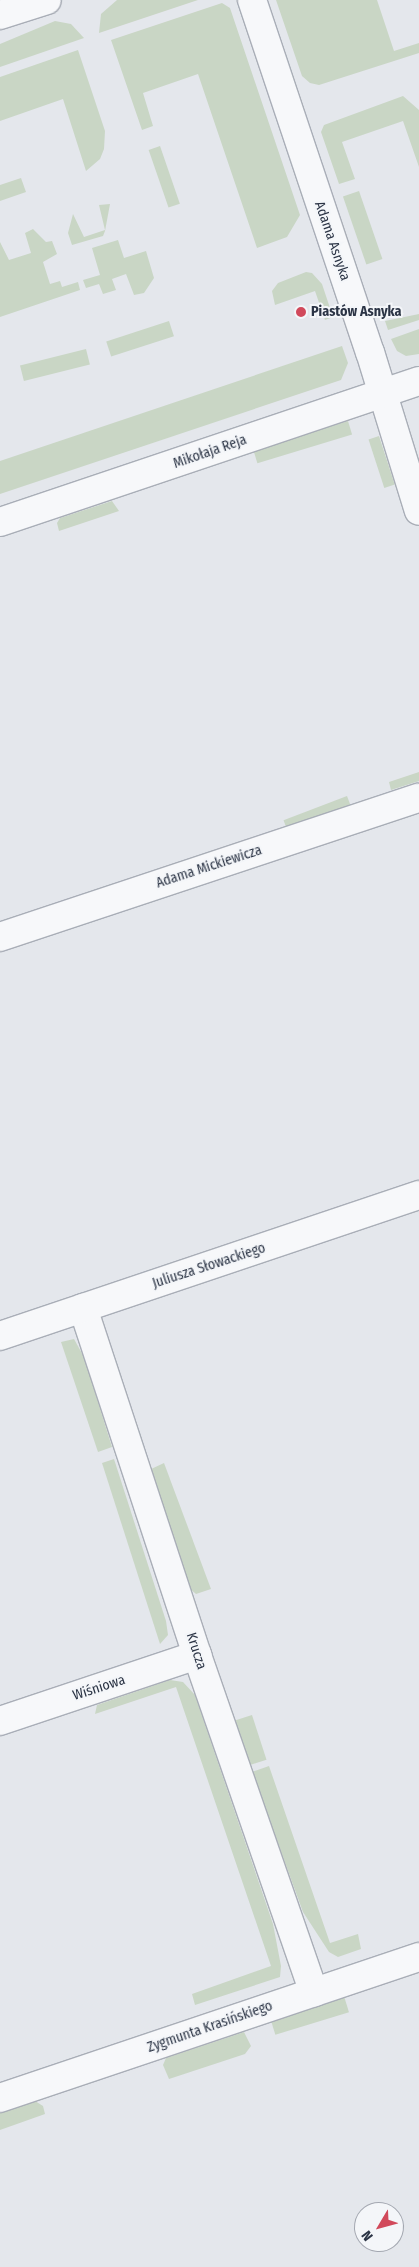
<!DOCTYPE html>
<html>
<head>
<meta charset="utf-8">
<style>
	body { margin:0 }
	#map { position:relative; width:419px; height:2267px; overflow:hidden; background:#e4e7ec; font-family:"Fira Sans Condensed",sans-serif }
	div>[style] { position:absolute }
	.green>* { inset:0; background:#c9d6c5; transform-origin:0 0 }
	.roads { filter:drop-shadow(1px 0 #a9aeb7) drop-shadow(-1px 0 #a9aeb7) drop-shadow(0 1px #a9aeb7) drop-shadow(0 -1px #a9aeb7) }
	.minor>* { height:28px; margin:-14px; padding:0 14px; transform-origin:14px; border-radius:14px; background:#f7f8fa }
	.dots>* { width:14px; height:14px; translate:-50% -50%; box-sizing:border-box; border:2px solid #f4f6f9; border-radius:50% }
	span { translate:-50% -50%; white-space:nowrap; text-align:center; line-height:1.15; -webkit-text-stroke:4px #f4f6f9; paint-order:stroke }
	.street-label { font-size:14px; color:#2b3445 }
	.poi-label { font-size:14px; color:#2b3445; font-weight:700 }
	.left { translate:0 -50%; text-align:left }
	.north { position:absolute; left:354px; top:2202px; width:50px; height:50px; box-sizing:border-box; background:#f4f6f9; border:1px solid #a4a8b1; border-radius:50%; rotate:233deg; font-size:14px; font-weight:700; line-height:20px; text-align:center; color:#2b3445 }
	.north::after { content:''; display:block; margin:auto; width:18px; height:22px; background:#d1495b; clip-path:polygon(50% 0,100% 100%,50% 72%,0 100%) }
</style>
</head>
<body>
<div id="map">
	<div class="green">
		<div style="clip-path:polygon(117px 0,198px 0,99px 33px,101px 14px)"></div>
		<div style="clip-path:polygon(276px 0,377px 0,394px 51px,419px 43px,419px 53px,319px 85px,310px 83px,302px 76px)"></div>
		<div style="clip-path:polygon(222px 3px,230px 8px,300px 215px,287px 237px,257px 248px,198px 74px,143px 93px,153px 126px,142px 130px,111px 40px)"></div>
		<div style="clip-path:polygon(55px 21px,71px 24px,84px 38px,0 67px,0 44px)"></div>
		<div style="clip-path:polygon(78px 50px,105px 131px,104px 149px,100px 159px,86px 171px,63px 99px,0 121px,0 77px)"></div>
		<div style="clip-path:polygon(403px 96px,419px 110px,419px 167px,403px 121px,342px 142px,355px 179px,339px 184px,321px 132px,324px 125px)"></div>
		<div style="left:160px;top:146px;width:61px;height:12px;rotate:71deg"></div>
		<div style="clip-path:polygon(21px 178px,26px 192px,0 201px,0 185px)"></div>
		<div style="left:359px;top:191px;width:72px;height:17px;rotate:71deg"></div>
		<div style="clip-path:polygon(110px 204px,105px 231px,103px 236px,72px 245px,68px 233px,73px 214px,84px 237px,105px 230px,99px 205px)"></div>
		<div style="clip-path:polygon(33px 229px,46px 242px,52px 241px,57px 254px,43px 262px,50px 284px,60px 281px,62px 287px,78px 282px,80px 290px,0 317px,0 242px,9px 260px,31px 253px,25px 233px)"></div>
		<div style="clip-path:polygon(118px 240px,124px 258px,146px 251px,154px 278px,144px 293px,134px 295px,126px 274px,112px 279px,116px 290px,103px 294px,99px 284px,86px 288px,83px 280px,100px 275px,92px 248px)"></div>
		<div style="clip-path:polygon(306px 272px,312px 273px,322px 284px,333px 317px,325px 320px,315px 291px,275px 305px,272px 291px,278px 283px)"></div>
		<div style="clip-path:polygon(419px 314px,419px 320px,388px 330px,385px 321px)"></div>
		<div style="left:169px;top:321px;width:16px;height:66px;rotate:72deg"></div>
		<div style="clip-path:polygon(419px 329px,419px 354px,406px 356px,397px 351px,391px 339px)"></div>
		<div style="clip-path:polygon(342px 346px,348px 363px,341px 380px,0 494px,0 461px)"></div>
		<div style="left:86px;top:349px;width:16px;height:68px;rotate:76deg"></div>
		<div style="left:348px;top:421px;width:14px;height:99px;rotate:73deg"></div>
		<div style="left:379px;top:436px;width:51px;height:11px;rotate:72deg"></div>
		<div style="clip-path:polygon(112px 501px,119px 511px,59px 531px,57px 523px,60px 518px)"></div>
		<div style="clip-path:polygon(419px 772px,419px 781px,391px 790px,389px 782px)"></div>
		<div style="left:347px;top:796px;width:9px;height:68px;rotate:69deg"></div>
		<div style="clip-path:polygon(74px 1339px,84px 1357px,112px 1447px,98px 1452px,61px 1342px)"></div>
		<div style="clip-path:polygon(114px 1459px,166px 1621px,168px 1635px,160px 1644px,102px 1463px)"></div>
		<div style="clip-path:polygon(164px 1463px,211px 1589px,196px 1594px,189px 1588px,149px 1470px)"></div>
		<div style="clip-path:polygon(170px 1680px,183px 1682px,195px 1695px,273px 1924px,281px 1966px,280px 1977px,195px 2005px,192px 1994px,271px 1966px,176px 1687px,95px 1714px,97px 1705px)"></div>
		<div style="left:252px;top:1715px;width:47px;height:18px;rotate:72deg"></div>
		<div style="clip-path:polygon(269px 1766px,330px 1943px,358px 1934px,361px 1949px,338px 1957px,329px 1952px,303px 1912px,252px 1772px)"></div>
		<div style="left:344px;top:1996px;width:17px;height:77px;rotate:73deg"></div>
		<div style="clip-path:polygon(244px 2032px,251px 2046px,245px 2054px,169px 2079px,163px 2065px,166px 2058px)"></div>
		<div style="clip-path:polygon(35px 2101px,43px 2106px,45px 2114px,0 2130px,0 2112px)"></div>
	</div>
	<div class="roads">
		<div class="minor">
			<div style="left:252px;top:0;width:371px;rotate:71.5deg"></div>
			<div style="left:370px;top:352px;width:166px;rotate:72.9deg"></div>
			<div style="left:0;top:15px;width:49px;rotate:-17.7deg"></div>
			<div style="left:0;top:522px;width:442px;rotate:-18.6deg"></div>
			<div style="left:0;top:937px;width:441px;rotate:-18.4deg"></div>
			<div style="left:83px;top:1308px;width:365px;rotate:71.8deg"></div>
			<div style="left:197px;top:1655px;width:357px;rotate:70.9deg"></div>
			<div style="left:0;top:1336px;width:442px;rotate:-18.6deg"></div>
			<div style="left:0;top:1721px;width:208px;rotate:-18.5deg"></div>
			<div style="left:0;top:2098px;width:442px;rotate:-18.6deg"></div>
		</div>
	</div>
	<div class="dots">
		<div style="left:301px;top:312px;background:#d1495b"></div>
	</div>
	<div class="street-label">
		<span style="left:332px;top:241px;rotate:71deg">Adama Asnyka</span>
		<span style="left:210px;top:452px;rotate:-19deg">Mikołaja Reja</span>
		<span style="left:209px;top:867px;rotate:-18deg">Adama Mickiewicza</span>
		<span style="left:209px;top:1266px;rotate:-18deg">Juliusza Słowackiego</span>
		<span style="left:196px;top:1651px;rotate:72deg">Krucza</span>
		<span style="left:99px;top:1688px;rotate:-18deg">Wiśniowa</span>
		<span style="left:210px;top:2027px;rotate:-19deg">Zygmunta Krasińskiego</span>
	</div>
	<div class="poi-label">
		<span class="left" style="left:311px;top:312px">Piastów Asnyka</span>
	</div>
	<div class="north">N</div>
</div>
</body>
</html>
